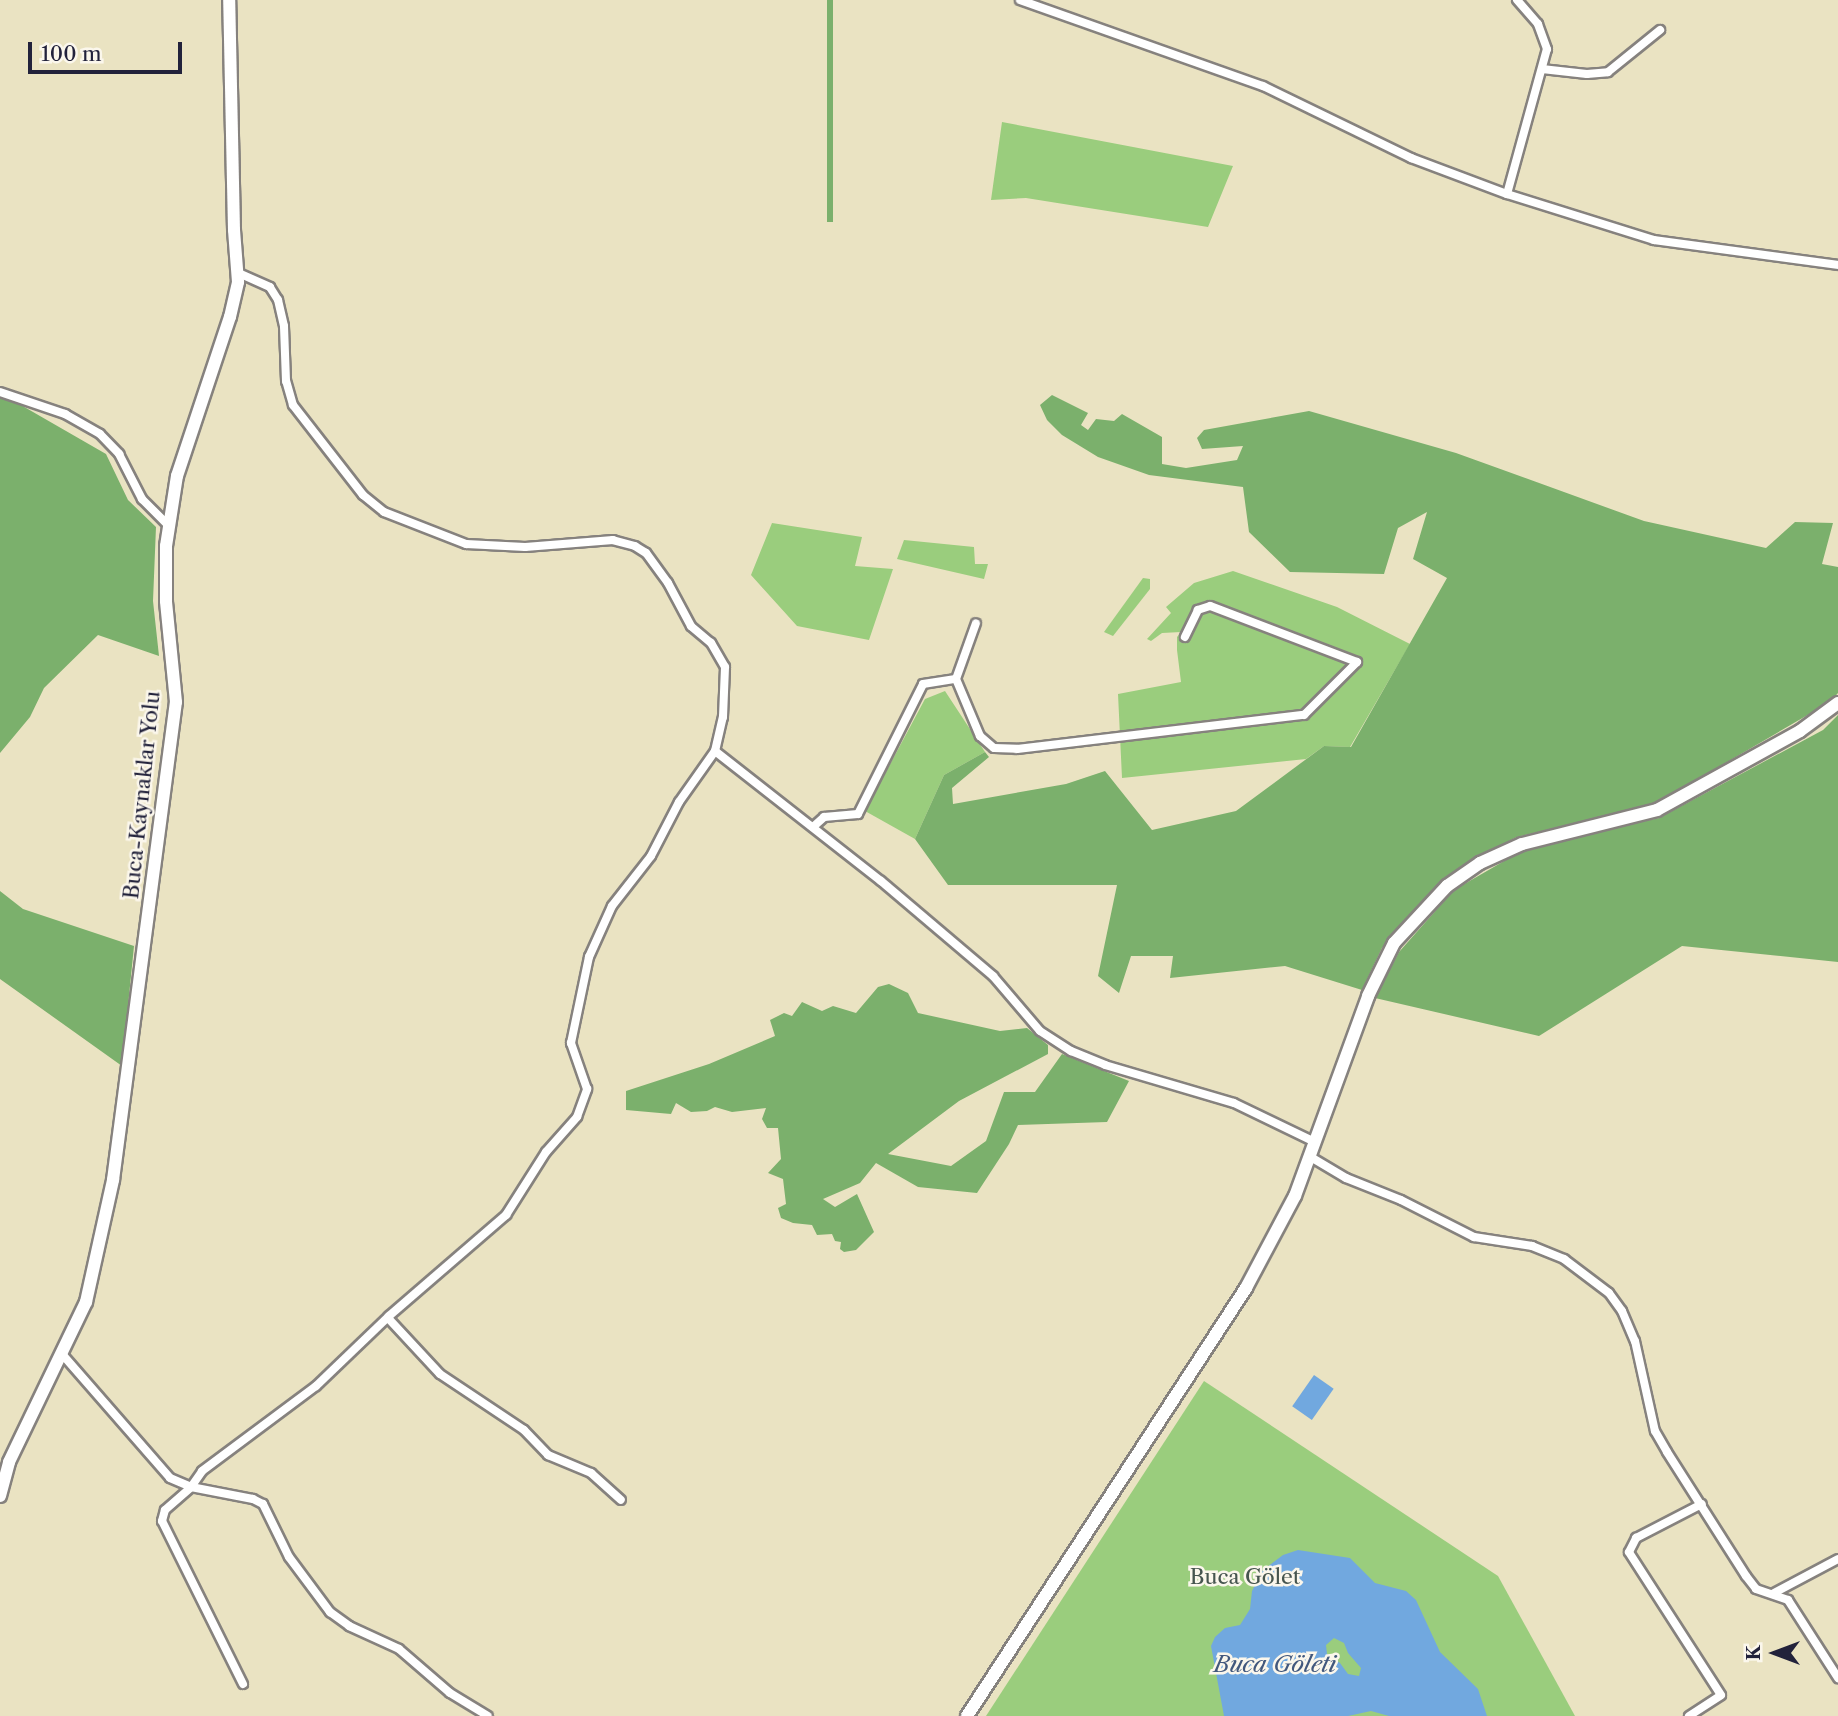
<!DOCTYPE html>
<html>
<head>
<meta charset="utf-8">
<style>
	body { margin:0 }
	#map { position:relative; width:1838px; height:1716px; overflow:hidden; background:#eae3c2; font-family:"Libre Caslon Text",serif }
	div>[style] { position:absolute }
	.green>* { inset:0; background:#9acd7d }
	.forest>* { inset:0; background:#7bb06c; transform-origin:0 0 }
	.water>* { inset:0; background:#71a8df; transform-origin:0 0 }
	.roads { filter:drop-shadow(2px 0 #86827e) drop-shadow(-2px 0 #86827e) drop-shadow(0 2px #86827e) drop-shadow(0 -2px #86827e) }
	.street>* { height:8px; margin:-4px; padding:0 4px; transform-origin:4px; border-radius:4px; background:#fff }
	.secondary>* { height:12px; margin:-6px; padding:0 6px; transform-origin:6px; border-radius:6px; background:#fff }
	span { translate:-50% -50%; white-space:nowrap; text-align:center; line-height:1.15; -webkit-text-stroke:5px #fbf7ec; paint-order:stroke }
	.street-label { font-size:21px; color:#22223b }
	.park-label { font-size:21px; color:#46554f }
	.water-label { font-size:23px; color:#42587d; font-style:italic }
	.north { position:absolute; left:1740px; top:1618px; width:70px; height:70px; -webkit-text-stroke:5px #fbf7ec; paint-order:stroke; rotate:270deg; font-size:19px; font-weight:700; line-height:28px; text-align:center; color:#22223b }
	.north::after { content:''; display:block; margin:auto; width:24px; height:32px; background:#22223b; clip-path:polygon(50% 0,100% 100%,50% 72%,0 100%) }
	.scale { position:absolute; left:28px; top:42px; width:154px; height:32px; box-sizing:border-box; border:4px solid #22223b; border-top:0; padding-left:9px; font-size:21px; line-height:24px; white-space:nowrap; color:#22223b; -webkit-text-stroke:5px #fbf7ec; paint-order:stroke }
</style>
</head>
<body>
<div id="map">
	<div class="green">
		<div style="clip-path:polygon(1002px 122px,1233px 166px,1208px 227px,1026px 198px,991px 200px)"></div>
		<div style="clip-path:polygon(772px 523px,862px 537px,855px 566px,893px 569px,869px 640px,797px 626px,751px 575px)"></div>
		<div style="clip-path:polygon(904px 540px,974px 547px,975px 564px,988px 564px,984px 579px,897px 559px)"></div>
		<div style="clip-path:polygon(1233px 571px,1337px 607px,1410px 644px,1350px 747px,1324px 746px,1306px 759px,1122px 778px,1118px 694px,1181px 682px,1177px 650px,1177px 637px,1181px 632px,1162px 633px,1151px 641px,1147px 639px,1171px 613px,1166px 607px,1194px 583px)"></div>
		<div style="clip-path:polygon(1143px 578px,1150px 579px,1150px 589px,1113px 636px,1104px 632px)"></div>
		<div style="clip-path:polygon(945px 691px,985px 752px,944px 775px,915px 839px,865px 811px,925px 699px)"></div>
		<div style="clip-path:polygon(1204px 1381px,1498px 1576px,1575px 1716px,986px 1716px)"></div>
	</div>
	<div class="forest">
		<div style="left:827px;top:0;width:6px;height:222px"></div>
		<div style="clip-path:polygon(0 393px,106px 454px,128px 500px,156px 527px,153px 601px,159px 656px,98px 635px,44px 688px,30px 717px,0 753px)"></div>
		<div style="clip-path:polygon(1052px 395px,1088px 413px,1081px 425px,1088px 430px,1096px 419px,1114px 421px,1122px 414px,1162px 437px,1162px 464px,1186px 468px,1237px 460px,1243px 446px,1202px 449px,1197px 438px,1204px 430px,1309px 411px,1456px 453px,1644px 521px,1766px 548px,1795px 522px,1833px 523px,1822px 564px,1838px 567px,1838px 693px,1830px 702px,1655px 804px,1517px 837px,1471px 860px,1415px 909px,1382px 948px,1362px 990px,1285px 966px,1170px 978px,1173px 956px,1131px 956px,1119px 993px,1098px 976px,1117px 885px,948px 885px,915px 839px,944px 775px,985px 752px,989px 757px,952px 788px,953px 804px,1066px 784px,1105px 771px,1152px 830px,1236px 811px,1324px 746px,1351px 747px,1447px 578px,1413px 559px,1427px 512px,1398px 528px,1384px 574px,1290px 572px,1249px 532px,1243px 487px,1149px 475px,1098px 457px,1062px 435px,1047px 420px,1040px 405px)"></div>
		<div style="clip-path:polygon(1838px 715px,1838px 962px,1682px 946px,1539px 1036px,1375px 998px,1399px 952px,1454px 890px,1525px 849px,1659px 818px,1823px 730px)"></div>
		<div style="clip-path:polygon(0 891px,23px 909px,134px 946px,122px 1066px,0 979px)"></div>
		<div style="clip-path:polygon(889px 984px,908px 993px,918px 1013px,1000px 1031px,1027px 1028px,1048px 1045px,1048px 1054px,959px 1101px,888px 1154px,951px 1166px,986px 1141px,1004px 1092px,1035px 1092px,1062px 1054px,1129px 1081px,1107px 1122px,1018px 1125px,1009px 1144px,977px 1193px,918px 1187px,876px 1163px,860px 1183px,823px 1199px,835px 1207px,857px 1194px,874px 1232px,856px 1250px,844px 1252px,840px 1249px,841px 1242px,835px 1241px,832px 1234px,817px 1235px,812px 1225px,793px 1223px,781px 1218px,778px 1208px,786px 1204px,783px 1179px,768px 1173px,781px 1159px,778px 1128px,767px 1128px,762px 1119px,766px 1108px,732px 1112px,715px 1107px,707px 1111px,691px 1112px,676px 1103px,671px 1114px,626px 1110px,626px 1091px,709px 1064px,775px 1036px,770px 1020px,784px 1013px,792px 1016px,802px 1002px,822px 1011px,833px 1006px,856px 1013px,878px 987px)"></div>
	</div>
	<div class="water">
		<div style="left:1314px;top:1375px;width:24px;height:38px;rotate:35deg"></div>
		<div style="clip-path:polygon(evenodd,1298px 1550px,1350px 1558px,1375px 1583px,1406px 1591px,1416px 1600px,1440px 1652px,1478px 1689px,1487px 1716px,1389px 1716px,1371px 1711px,1348px 1716px,1224px 1716px,1211px 1646px,1215px 1637px,1225px 1628px,1240px 1625px,1250px 1609px,1252px 1591px,1263px 1570px,1283px 1555px,1298px 1550px,1334px 1638px,1344px 1643px,1348px 1653px,1361px 1668px,1359px 1676px,1348px 1674px,1340px 1663px,1327px 1654px,1326px 1645px,1334px 1638px)"></div>
	</div>
	<div class="roads">
		<div class="street">
			<div style="left:1020px;top:0;width:258px;rotate:19.5deg"></div>
			<div style="left:1263px;top:86px;width:165px;rotate:25.9deg"></div>
			<div style="left:1411px;top:158px;width:103px;rotate:20.6deg"></div>
			<div style="left:1507px;top:194px;width:154px;rotate:17.4deg"></div>
			<div style="left:1654px;top:240px;width:186px;rotate:7.7deg"></div>
			<div style="left:1542px;top:69px;width:45px;rotate:6.3deg"></div>
			<div style="left:1587px;top:74px;width:21px;rotate:-5deg"></div>
			<div style="left:1608px;top:72px;width:67px;rotate:-38.9deg"></div>
			<div style="left:1507px;top:194px;width:150px;rotate:-74.6deg"></div>
			<div style="left:1547px;top:49px;width:27px;rotate:-110deg"></div>
			<div style="left:1538px;top:24px;width:32px;rotate:-131deg"></div>
			<div style="left:0;top:392px;width:69px;rotate:18.7deg"></div>
			<div style="left:65px;top:414px;width:40px;rotate:29.7deg"></div>
			<div style="left:100px;top:434px;width:28px;rotate:46deg"></div>
			<div style="left:119px;top:454px;width:51px;rotate:62.9deg"></div>
			<div style="left:142px;top:499px;width:38px;rotate:45deg"></div>
			<div style="left:956px;top:679px;width:62px;rotate:67.2deg"></div>
			<div style="left:980px;top:736px;width:18px;rotate:41deg"></div>
			<div style="left:994px;top:748px;width:23px;rotate:2deg"></div>
			<div style="left:1017px;top:749px;width:289px;rotate:-6.8deg"></div>
			<div style="left:1304px;top:715px;width:75px;rotate:-45deg"></div>
			<div style="left:1357px;top:662px;width:157px;rotate:-159.1deg"></div>
			<div style="left:1210px;top:606px;width:13px;rotate:162deg"></div>
			<div style="left:1198px;top:610px;width:30px;rotate:116deg"></div>
			<div style="left:715px;top:751px;width:211px;rotate:38.1deg"></div>
			<div style="left:881px;top:881px;width:147px;rotate:40.3deg"></div>
			<div style="left:993px;top:976px;width:72px;rotate:49.5deg"></div>
			<div style="left:1040px;top:1031px;width:37px;rotate:33deg"></div>
			<div style="left:1071px;top:1051px;width:37px;rotate:22deg"></div>
			<div style="left:1105px;top:1065px;width:134px;rotate:16.4deg"></div>
			<div style="left:1234px;top:1103px;width:90px;rotate:25.7deg"></div>
			<div style="left:813px;top:827px;width:15px;rotate:-42deg"></div>
			<div style="left:824px;top:817px;width:34px;rotate:-5deg"></div>
			<div style="left:858px;top:814px;width:145px;rotate:-63.4deg"></div>
			<div style="left:923px;top:684px;width:33px;rotate:-9deg"></div>
			<div style="left:956px;top:679px;width:59px;rotate:-70.3deg"></div>
			<div style="left:1309px;top:1156px;width:43px;rotate:30.7deg"></div>
			<div style="left:1346px;top:1178px;width:59px;rotate:21.8deg"></div>
			<div style="left:1401px;top:1200px;width:82px;rotate:26.9deg"></div>
			<div style="left:1474px;top:1237px;width:59px;rotate:8.8deg"></div>
			<div style="left:1532px;top:1246px;width:35px;rotate:22deg"></div>
			<div style="left:1564px;top:1259px;width:56px;rotate:37.1deg"></div>
			<div style="left:1609px;top:1293px;width:22px;rotate:54deg"></div>
			<div style="left:1622px;top:1311px;width:33px;rotate:67deg"></div>
			<div style="left:1635px;top:1341px;width:92px;rotate:77.5deg"></div>
			<div style="left:1655px;top:1431px;width:24px;rotate:60deg"></div>
			<div style="left:1667px;top:1452px;width:147px;rotate:57.5deg"></div>
			<div style="left:1746px;top:1576px;width:16px;rotate:52deg"></div>
			<div style="left:1756px;top:1589px;width:34px;rotate:19deg"></div>
			<div style="left:1788px;top:1600px;width:93px;rotate:57.3deg"></div>
			<div style="left:388px;top:1318px;width:76px;rotate:47.1deg"></div>
			<div style="left:440px;top:1374px;width:101px;rotate:33.7deg"></div>
			<div style="left:524px;top:1430px;width:35px;rotate:46deg"></div>
			<div style="left:548px;top:1455px;width:47px;rotate:22.7deg"></div>
			<div style="left:591px;top:1473px;width:40px;rotate:42deg"></div>
			<div style="left:62px;top:1354px;width:164px;rotate:48.9deg"></div>
			<div style="left:170px;top:1478px;width:23px;rotate:23deg"></div>
			<div style="left:191px;top:1487px;width:19px;rotate:-55deg"></div>
			<div style="left:202px;top:1471px;width:142px;rotate:-36.7deg"></div>
			<div style="left:316px;top:1386px;width:101px;rotate:-43.8deg"></div>
			<div style="left:389px;top:1316px;width:155px;rotate:-40.8deg"></div>
			<div style="left:506px;top:1215px;width:75px;rotate:-57.6deg"></div>
			<div style="left:546px;top:1152px;width:47px;rotate:-48.5deg"></div>
			<div style="left:577px;top:1117px;width:30px;rotate:-70deg"></div>
			<div style="left:587px;top:1089px;width:49px;rotate:-109.2deg"></div>
			<div style="left:571px;top:1043px;width:88px;rotate:-78.2deg"></div>
			<div style="left:589px;top:957px;width:56px;rotate:-65.7deg"></div>
			<div style="left:612px;top:906px;width:63px;rotate:-52deg"></div>
			<div style="left:651px;top:856px;width:61px;rotate:-62.6deg"></div>
			<div style="left:679px;top:802px;width:62px;rotate:-54.8deg"></div>
			<div style="left:715px;top:751px;width:35px;rotate:-77deg"></div>
			<div style="left:723px;top:717px;width:50px;rotate:-87.7deg"></div>
			<div style="left:725px;top:667px;width:28px;rotate:-120deg"></div>
			<div style="left:711px;top:643px;width:26px;rotate:-140deg"></div>
			<div style="left:691px;top:626px;width:49px;rotate:-118.1deg"></div>
			<div style="left:668px;top:583px;width:37px;rotate:-126deg"></div>
			<div style="left:646px;top:553px;width:13px;rotate:-148deg"></div>
			<div style="left:635px;top:546px;width:23px;rotate:-165deg"></div>
			<div style="left:613px;top:540px;width:88px;rotate:175.5deg"></div>
			<div style="left:525px;top:547px;width:59px;rotate:-177.1deg"></div>
			<div style="left:466px;top:544px;width:88px;rotate:-158.7deg"></div>
			<div style="left:384px;top:512px;width:27px;rotate:-141deg"></div>
			<div style="left:363px;top:495px;width:114px;rotate:-127.9deg"></div>
			<div style="left:293px;top:405px;width:25px;rotate:-106deg"></div>
			<div style="left:286px;top:381px;width:55px;rotate:-92.1deg"></div>
			<div style="left:284px;top:326px;width:27px;rotate:-103deg"></div>
			<div style="left:278px;top:300px;width:15px;rotate:-122deg"></div>
			<div style="left:270px;top:287px;width:36px;rotate:-156deg"></div>
			<div style="left:1774px;top:1593px;width:72px;rotate:-28deg"></div>
			<div style="left:243px;top:1684px;width:182px;rotate:-116.4deg"></div>
			<div style="left:162px;top:1521px;width:11px;rotate:-75deg"></div>
			<div style="left:165px;top:1510px;width:35px;rotate:-41deg"></div>
			<div style="left:191px;top:1487px;width:63px;rotate:11deg"></div>
			<div style="left:253px;top:1499px;width:11px;rotate:27deg"></div>
			<div style="left:263px;top:1504px;width:59px;rotate:63.9deg"></div>
			<div style="left:289px;top:1557px;width:69px;rotate:53.3deg"></div>
			<div style="left:330px;top:1612px;width:24px;rotate:36deg"></div>
			<div style="left:349px;top:1626px;width:55px;rotate:24.7deg"></div>
			<div style="left:399px;top:1649px;width:67px;rotate:40.8deg"></div>
			<div style="left:450px;top:1693px;width:44px;rotate:31.2deg"></div>
			<div style="left:1689px;top:1716px;width:38px;rotate:-33deg"></div>
			<div style="left:1721px;top:1695px;width:170px;rotate:-122.8deg"></div>
			<div style="left:1629px;top:1552px;width:16px;rotate:-63deg"></div>
			<div style="left:1636px;top:1538px;width:74px;rotate:-27.3deg"></div>
		</div>
		<div class="secondary">
			<div style="left:0;top:1496px;width:35px;rotate:-75deg"></div>
			<div style="left:9px;top:1462px;width:178px;rotate:-64.3deg"></div>
			<div style="left:86px;top:1302px;width:125px;rotate:-77.5deg"></div>
			<div style="left:113px;top:1180px;width:482px;rotate:-82.5deg"></div>
			<div style="left:176px;top:702px;width:101px;rotate:-95.7deg"></div>
			<div style="left:166px;top:601px;width:55px;rotate:-90deg"></div>
			<div style="left:166px;top:546px;width:71px;rotate:-81.1deg"></div>
			<div style="left:177px;top:476px;width:168px;rotate:-71.6deg"></div>
			<div style="left:230px;top:317px;width:36px;rotate:-77deg"></div>
			<div style="left:238px;top:282px;width:52px;rotate:-94.4deg"></div>
			<div style="left:234px;top:230px;width:230px;rotate:-91.2deg"></div>
			<div style="left:967px;top:1716px;width:511px;rotate:-56.9deg"></div>
			<div style="left:1246px;top:1288px;width:104px;rotate:-62deg"></div>
			<div style="left:1295px;top:1196px;width:213px;rotate:-69.9deg"></div>
			<div style="left:1368px;top:996px;width:59px;rotate:-63.9deg"></div>
			<div style="left:1394px;top:943px;width:78px;rotate:-47.1deg"></div>
			<div style="left:1447px;top:886px;width:40px;rotate:-34.9deg"></div>
			<div style="left:1480px;top:863px;width:46px;rotate:-24.3deg"></div>
			<div style="left:1522px;top:844px;width:139px;rotate:-14.1deg"></div>
			<div style="left:1657px;top:810px;width:163px;rotate:-28.9deg"></div>
			<div style="left:1800px;top:731px;width:47px;rotate:-36.4deg"></div>
		</div>
	</div>
	<div class="street-label">
		<span style="left:142px;top:795px;rotate:-84deg">Buca-Kaynaklar Yolu</span>
	</div>
	<div class="park-label">
		<span style="left:1245px;top:1577px">Buca Gölet</span>
	</div>
	<div class="water-label">
		<span style="left:1275px;top:1664px">Buca Göleti</span>
	</div>
	<div class="north">K</div>
	<div class="scale">100 m</div>
</div>
</body>
</html>
